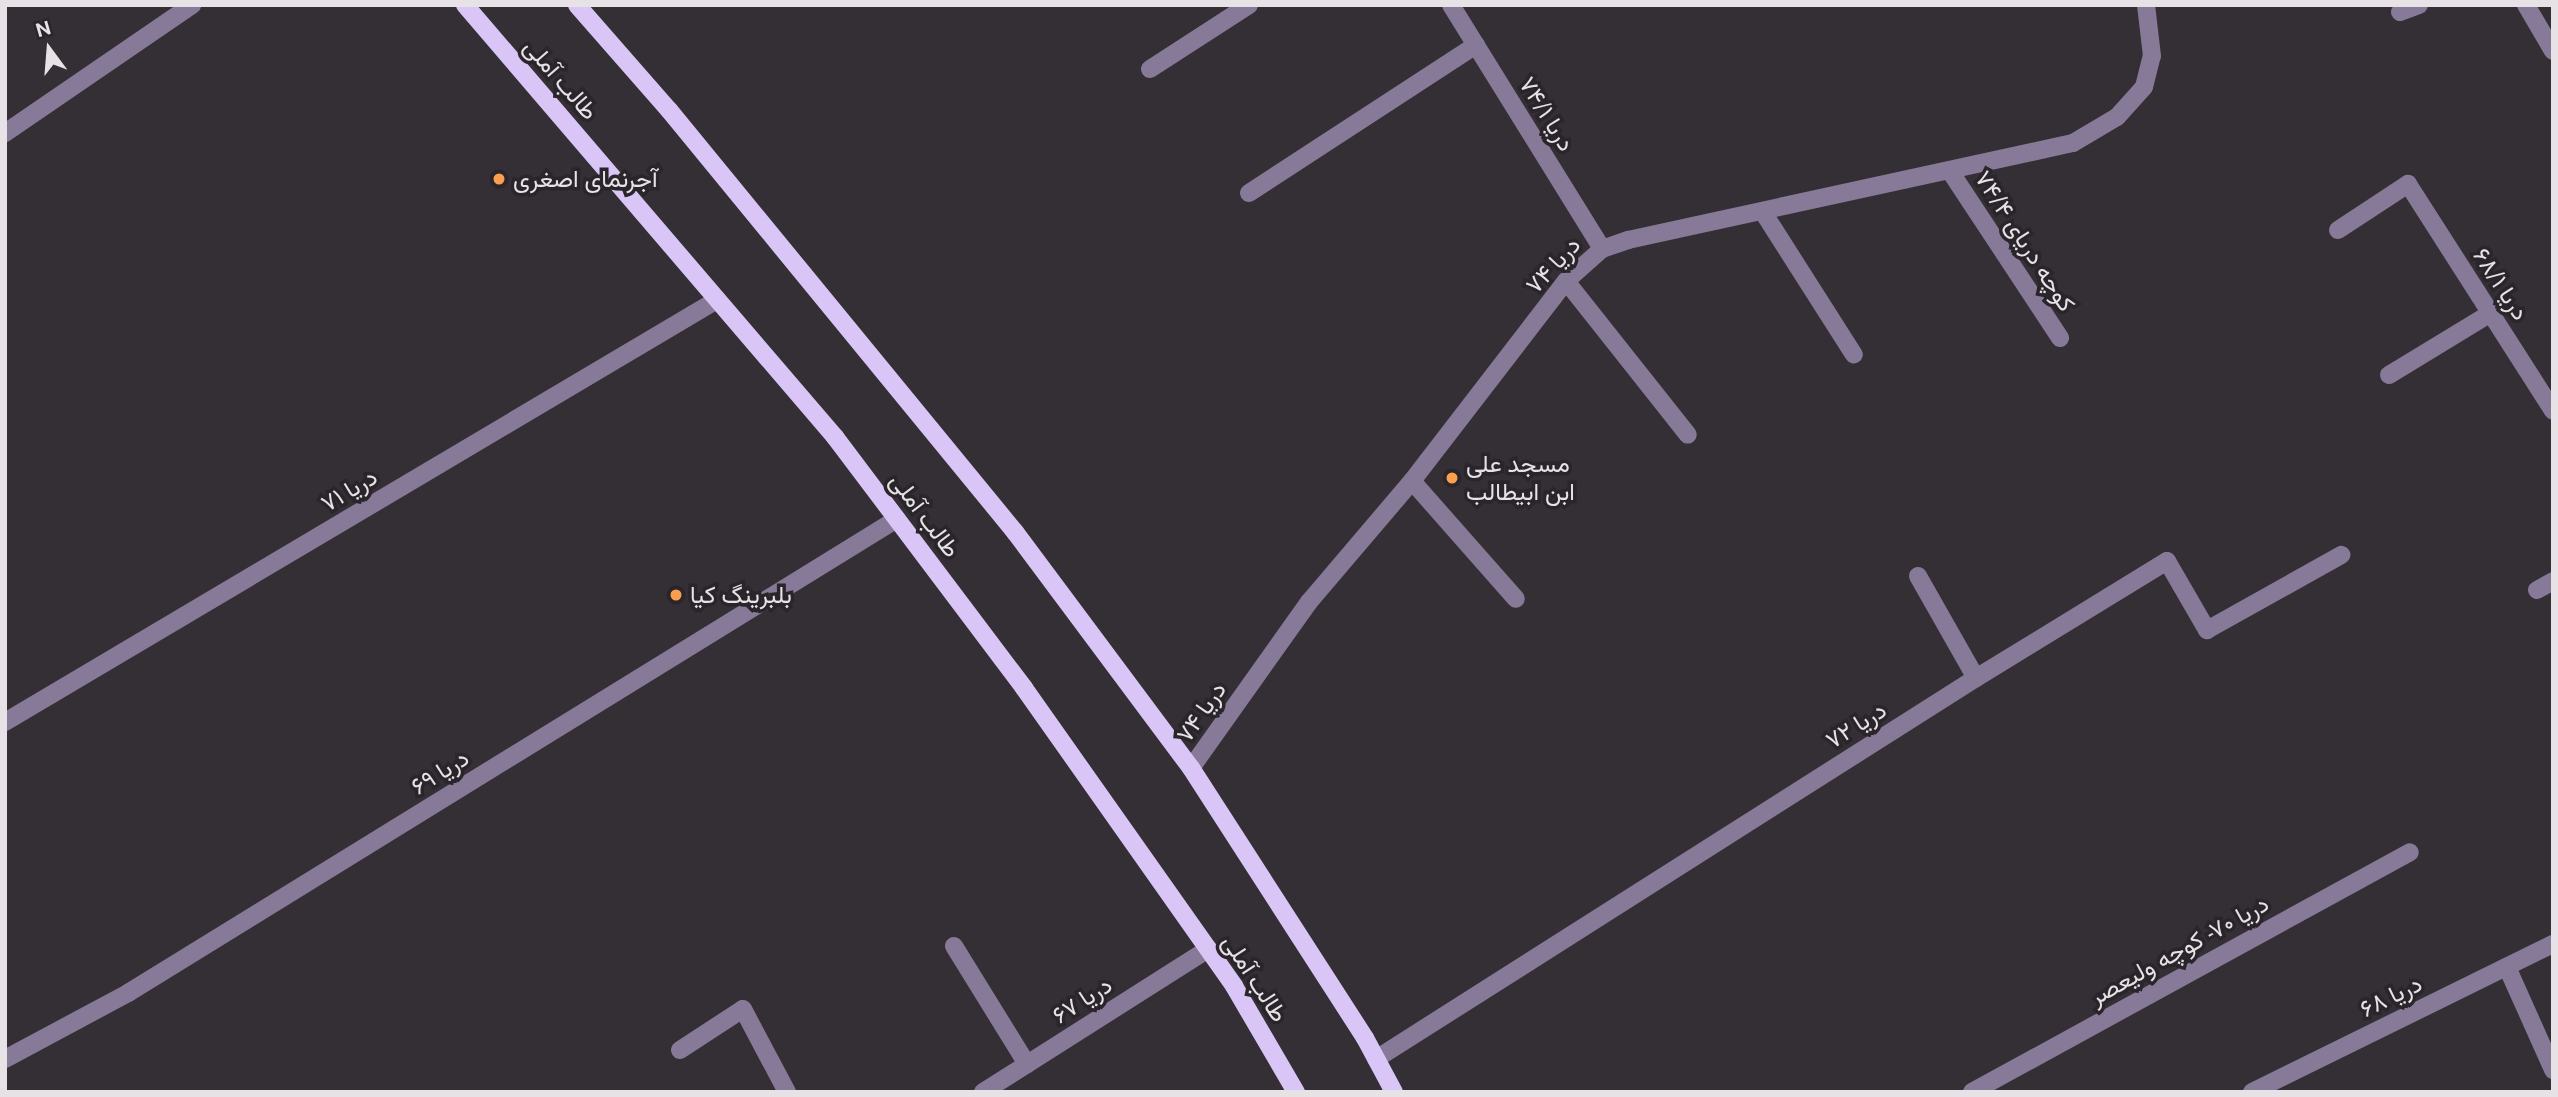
<!DOCTYPE html>
<html>
<head>
<meta charset="utf-8">
<style>
	body { margin:0 }
	#map { position:relative; width:2558px; height:1097px; overflow:hidden; background:#342f35; font-family:"Public Sans",Vazirmatn,sans-serif }
	div>[style] { position:absolute }
	.minor>* { height:18px; margin:-9px; padding:0 9px; transform-origin:9px; border-radius:9px; background:#867a98 }
	.major>* { height:18px; margin:-9px; padding:0 9px; transform-origin:9px; border-radius:9px; background:#d9c5f6 }
	.dots>* { width:19px; height:19px; translate:-50% -50%; box-sizing:border-box; border:4px solid #2a252b; border-radius:50% }
	span { translate:-50% -50%; white-space:nowrap; text-align:center; line-height:1.15; -webkit-text-stroke:7px #2a252b; paint-order:stroke }
	.street-label { font-size:24px; color:#e6e2e6 }
	.poi-label { font-size:24px; color:#e6e2e6 }
	.left { translate:0 -50%; text-align:left }
	.frame { position:absolute; inset:0; border:7px solid #e6e2e6; pointer-events:none }
	.north { position:absolute; left:14px; top:14px; width:70px; height:70px; -webkit-text-stroke:5px #2a252b; paint-order:stroke; rotate:344deg; font-size:19px; font-weight:700; line-height:28px; text-align:center; color:#e6e2e6 }
	.north::after { content:''; display:block; margin:auto; width:24px; height:32px; background:#e6e2e6; clip-path:polygon(50% 0,100% 100%,50% 72%,0 100%) }
</style>
</head>
<body>
<div id="map">
	<div class="minor">
		<div style="left:1451px;top:5px;width:287px;rotate:58.2deg"></div>
		<div style="left:2526px;top:5px;width:53px;rotate:59.6deg"></div>
		<div style="left:2400px;top:12px;width:20px;rotate:-20deg"></div>
		<div style="left:1150px;top:69px;width:118px;rotate:-32.9deg"></div>
		<div style="left:5px;top:133px;width:227px;rotate:-34.4deg"></div>
		<div style="left:1950px;top:171px;width:200px;rotate:56.6deg"></div>
		<div style="left:1249px;top:193px;width:271px;rotate:-33.1deg"></div>
		<div style="left:1763px;top:212px;width:169px;rotate:57.5deg"></div>
		<div style="left:2338px;top:230px;width:84px;rotate:-33.3deg"></div>
		<div style="left:2408px;top:184px;width:269px;rotate:57.4deg"></div>
		<div style="left:1566px;top:281px;width:196px;rotate:51.6deg"></div>
		<div style="left:2389px;top:375px;width:119px;rotate:-31.3deg"></div>
		<div style="left:1412px;top:481px;width:157px;rotate:48.6deg"></div>
		<div style="left:1918px;top:576px;width:117px;rotate:60.4deg"></div>
		<div style="left:2537px;top:590px;width:18px;rotate:-29deg"></div>
		<div style="left:5px;top:722px;width:828px;rotate:-30.66deg"></div>
		<div style="left:1191px;top:768px;width:204px;rotate:-54.6deg"></div>
		<div style="left:1309px;top:602px;width:159px;rotate:-49.6deg"></div>
		<div style="left:1412px;top:481px;width:252px;rotate:-52.4deg"></div>
		<div style="left:1566px;top:281px;width:48px;rotate:-41.6deg"></div>
		<div style="left:1602px;top:249px;width:28px;rotate:-19deg"></div>
		<div style="left:1628px;top:240px;width:455px;rotate:-12.3deg"></div>
		<div style="left:2073px;top:143px;width:51px;rotate:-30.6deg"></div>
		<div style="left:2117px;top:117px;width:40px;rotate:-48deg"></div>
		<div style="left:2144px;top:87px;width:32px;rotate:-76deg"></div>
		<div style="left:2152px;top:56px;width:51px;rotate:-96.7deg"></div>
		<div style="left:954px;top:946px;width:139px;rotate:58.3deg"></div>
		<div style="left:2507px;top:967px;width:113px;rotate:65.9deg"></div>
		<div style="left:680px;top:1050px;width:75px;rotate:-33.1deg"></div>
		<div style="left:743px;top:1009px;width:94px;rotate:62.1deg"></div>
		<div style="left:5px;top:1059px;width:140px;rotate:-28.2deg"></div>
		<div style="left:128px;top:993px;width:903px;rotate:-31.65deg"></div>
		<div style="left:1376px;top:1059px;width:711px;rotate:-32.42deg"></div>
		<div style="left:1976px;top:678px;width:224px;rotate:-31.5deg"></div>
		<div style="left:2167px;top:561px;width:80px;rotate:59.9deg"></div>
		<div style="left:2207px;top:630px;width:154px;rotate:-29.2deg"></div>
		<div style="left:983px;top:1092px;width:267px;rotate:-32.4deg"></div>
		<div style="left:1972px;top:1092px;width:499px;rotate:-28.7deg"></div>
		<div style="left:2252px;top:1092px;width:335px;rotate:-26.2deg"></div>
	</div>
	<div class="major">
		<div style="left:465px;top:5px;width:569px;rotate:49.42deg"></div>
		<div style="left:835px;top:437px;width:314px;rotate:53deg"></div>
		<div style="left:1024px;top:688px;width:365px;rotate:54.8deg"></div>
		<div style="left:1234px;top:986px;width:123px;rotate:59.7deg"></div>
		<div style="left:577px;top:5px;width:140px;rotate:48.8deg"></div>
		<div style="left:669px;top:110px;width:546px;rotate:50.65deg"></div>
		<div style="left:1015px;top:532px;width:294px;rotate:53.3deg"></div>
		<div style="left:1191px;top:768px;width:321px;rotate:57.2deg"></div>
		<div style="left:1365px;top:1038px;width:61px;rotate:61.8deg"></div>
	</div>
	<div class="dots">
		<div style="left:499px;top:179px;background:#fa9f4f"></div>
		<div style="left:1452px;top:478px;background:#fa9f4f"></div>
		<div style="left:676px;top:595px;background:#fa9f4f"></div>
	</div>
	<div class="street-label">
		<span style="left:561px;top:79px;rotate:49deg">طالب آملی</span>
		<span style="left:1547px;top:114px;rotate:58deg">دریا ۷۴/۱</span>
		<span style="left:2025px;top:241px;rotate:57deg">کوچه دریای ۷۴/۴</span>
		<span style="left:1553px;top:265px;rotate:-47deg">دریا ۷۴</span>
		<span style="left:2501px;top:284px;rotate:57deg">دریا ۶۸/۱</span>
		<span style="left:349px;top:490px;rotate:-31deg">دریا ۷۱</span>
		<span style="left:925px;top:515px;rotate:53deg">طالب آملی</span>
		<span style="left:1201px;top:712px;rotate:-55deg">دریا ۷۴</span>
		<span style="left:1856px;top:725px;rotate:-32deg">دریا ۷۲</span>
		<span style="left:440px;top:772px;rotate:-32deg">دریا ۶۹</span>
		<span style="left:2179px;top:950px;rotate:-29deg">دریا ۷۰- کوچه ولیعصر</span>
		<span style="left:1255px;top:978px;rotate:57deg">طالب آملی</span>
		<span style="left:2391px;top:996px;rotate:-26deg">دریا ۶۸</span>
		<span style="left:1082px;top:1000px;rotate:-33deg">دریا ۶۷</span>
	</div>
	<div class="poi-label">
		<span class="left" style="left:513px;top:179px">آجرنمای اصغری</span>
		<span class="left" style="left:1466px;top:478px">مسجد علی<br>ابن ابیطالب</span>
		<span class="left" style="left:690px;top:595px">بلبرینگ کیا</span>
	</div>
	<div class="frame"></div>
	<div class="north">N</div>
</div>
</body>
</html>
